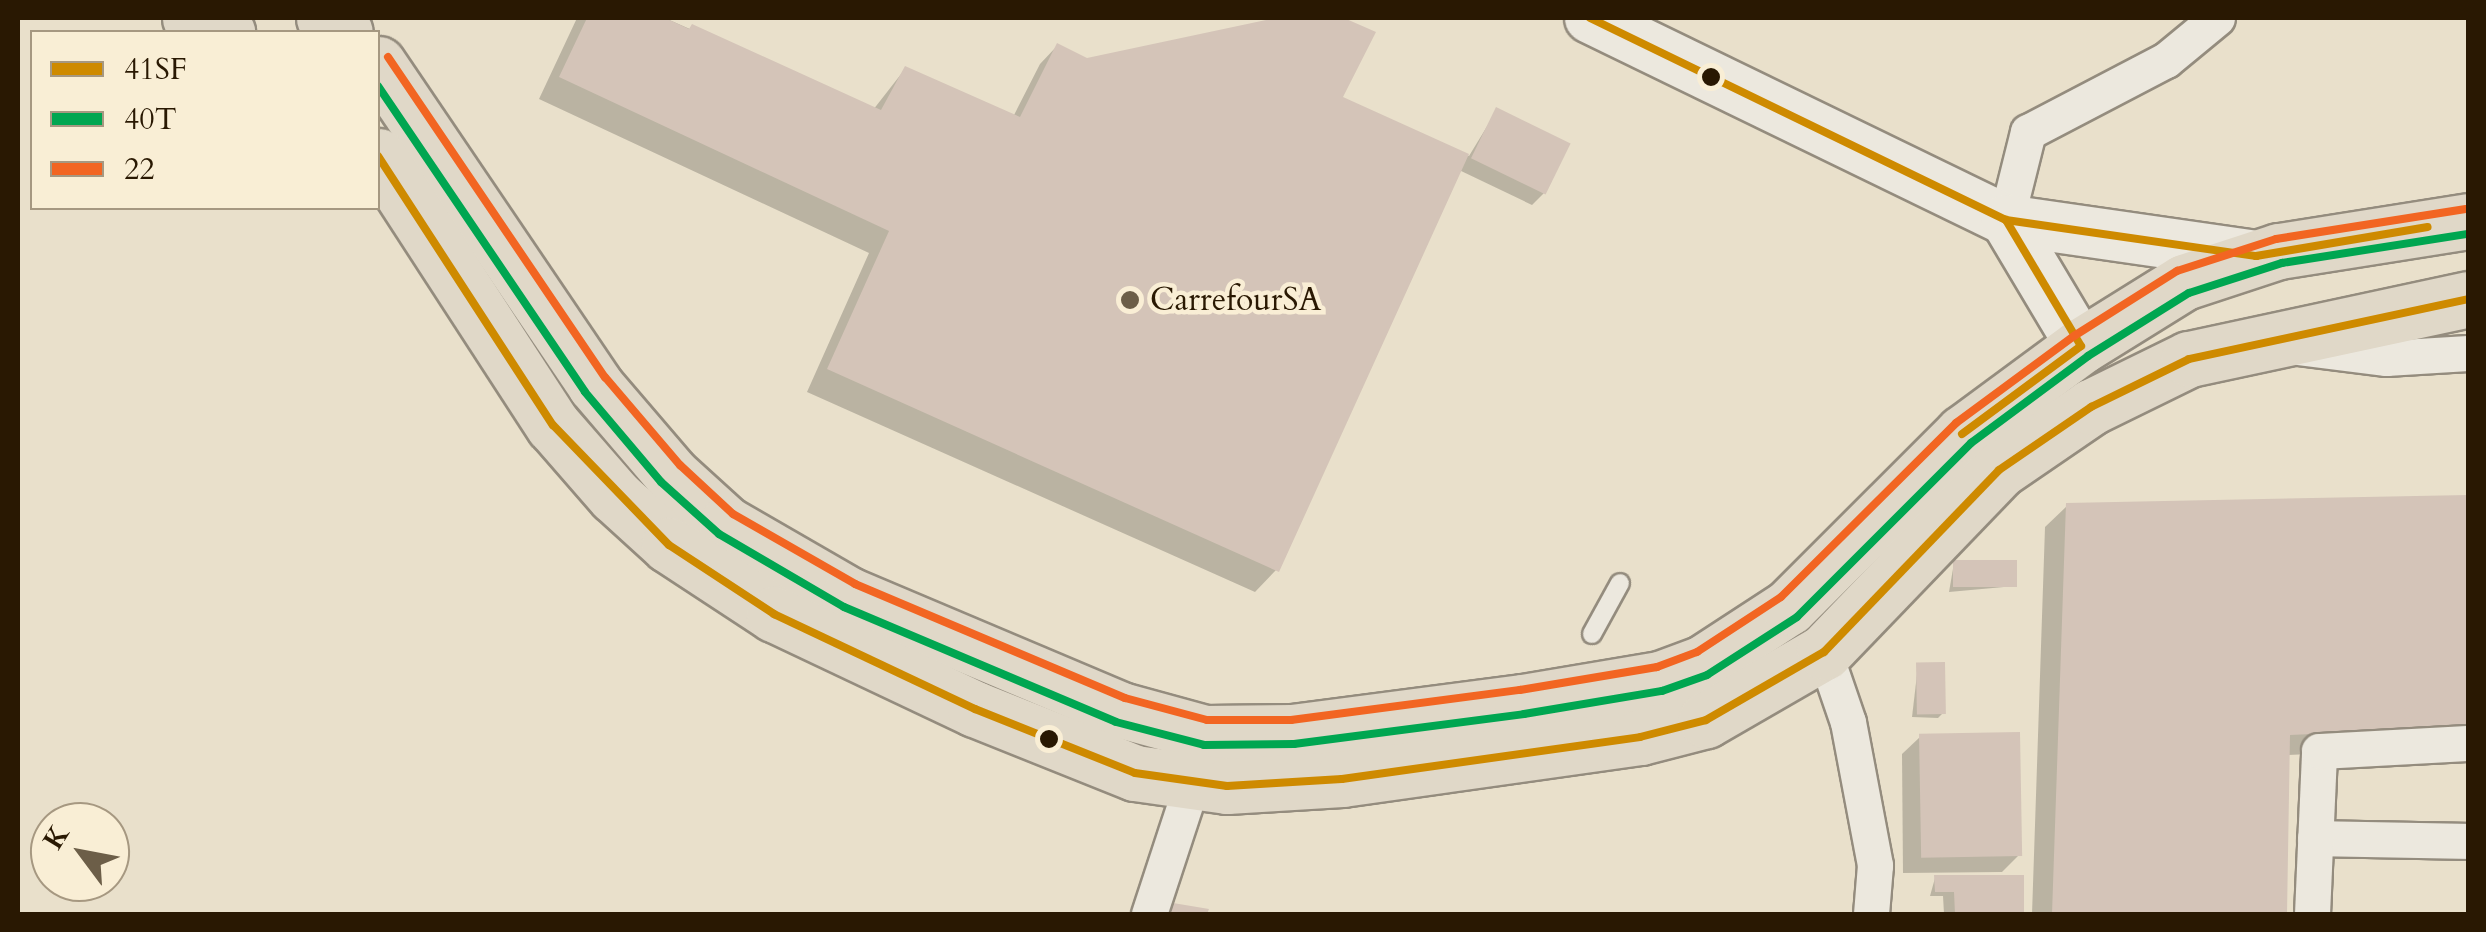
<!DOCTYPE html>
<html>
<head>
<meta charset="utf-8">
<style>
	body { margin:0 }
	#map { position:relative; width:2486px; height:932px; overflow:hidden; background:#e9e0cb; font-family:Cardo,serif }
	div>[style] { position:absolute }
	.shadow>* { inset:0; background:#0003 }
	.building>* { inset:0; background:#d4c4b8; transform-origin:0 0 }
	.roads { filter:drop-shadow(2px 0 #948c7e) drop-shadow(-2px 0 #948c7e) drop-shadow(0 2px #948c7e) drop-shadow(0 -2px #948c7e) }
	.lane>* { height:18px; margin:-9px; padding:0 9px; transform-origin:9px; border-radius:9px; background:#ece8de }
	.street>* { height:35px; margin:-17.5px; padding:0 17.5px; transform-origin:17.5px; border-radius:17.5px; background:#ece8de }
	.secondary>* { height:50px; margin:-25px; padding:0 25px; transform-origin:25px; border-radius:25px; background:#ece8de }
	.primary>* { height:55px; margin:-27.5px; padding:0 27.5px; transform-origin:27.5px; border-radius:27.5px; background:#e0d8c8 }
	.bus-1>* { height:8px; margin:-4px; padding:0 4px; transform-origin:4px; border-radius:4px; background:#ce8a00 }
	.bus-2>* { height:8px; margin:-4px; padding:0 4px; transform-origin:4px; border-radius:4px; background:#00a651 }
	.bus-3>* { height:8px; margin:-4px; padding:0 4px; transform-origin:4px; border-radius:4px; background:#f26522 }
	.dots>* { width:28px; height:28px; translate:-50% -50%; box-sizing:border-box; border:5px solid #f9eed5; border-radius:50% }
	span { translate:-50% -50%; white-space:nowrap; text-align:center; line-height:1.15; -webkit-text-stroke:9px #f9eed5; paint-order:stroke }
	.poi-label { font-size:32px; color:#291802 }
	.left { translate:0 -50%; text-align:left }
	.frame { position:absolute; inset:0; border:20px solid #291802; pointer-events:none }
	.legend { position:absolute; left:30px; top:30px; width:350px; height:180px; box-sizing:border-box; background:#f9eed5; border:2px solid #a69881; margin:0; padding:12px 18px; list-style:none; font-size:30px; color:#291802 }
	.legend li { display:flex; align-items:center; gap:20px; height:50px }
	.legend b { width:50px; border:2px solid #a69881 }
	.north { position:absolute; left:30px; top:802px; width:100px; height:100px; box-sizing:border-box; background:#f9eed5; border:2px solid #a69881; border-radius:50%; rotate:302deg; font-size:28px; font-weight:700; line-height:40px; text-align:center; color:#291802 }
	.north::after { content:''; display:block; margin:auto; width:35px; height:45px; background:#6c5e48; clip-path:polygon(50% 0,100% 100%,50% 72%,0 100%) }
</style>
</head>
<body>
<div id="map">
	<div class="shadow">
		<div style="clip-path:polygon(577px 18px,665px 18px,873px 110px,905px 69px,1013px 117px,1040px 64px,1057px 46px,1087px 61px,1332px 110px,1344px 100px,1469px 156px,1497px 110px,1544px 193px,1532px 205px,1459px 170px,1276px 570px,1255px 592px,807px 392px,869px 253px,539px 99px)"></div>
		<div style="clip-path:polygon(2468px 497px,2468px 747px,2288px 755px,2284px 914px,2032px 914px,2045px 527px,2067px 506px)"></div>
		<div style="clip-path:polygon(1954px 563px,2015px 586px,1949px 592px)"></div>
		<div style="clip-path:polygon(1918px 666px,1943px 713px,1938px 718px,1912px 717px)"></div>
		<div style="clip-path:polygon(1920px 737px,2019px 855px,2002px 872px,1903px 873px,1902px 754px)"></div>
		<div style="clip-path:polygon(2022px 877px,2022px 914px,1944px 914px,1943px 896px,1930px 896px,1935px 878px)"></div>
	</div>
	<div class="building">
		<div style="clip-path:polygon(587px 18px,665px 18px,689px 29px,692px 24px,881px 110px,905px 66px,1020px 117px,1057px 43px,1087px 58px,1266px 20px,1344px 18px,1376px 32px,1343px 97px,1469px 154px,1279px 572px,827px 369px,889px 231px,559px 77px)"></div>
		<div style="left:1496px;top:107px;width:83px;height:57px;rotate:26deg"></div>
		<div style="clip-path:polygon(2468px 495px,2468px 727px,2290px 735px,2287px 914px,2052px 914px,2066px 503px)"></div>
		<div style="left:2017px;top:560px;width:27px;height:64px;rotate:90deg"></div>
		<div style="left:1945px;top:662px;width:52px;height:29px;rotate:89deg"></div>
		<div style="left:2020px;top:732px;width:124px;height:101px;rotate:89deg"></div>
		<div style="clip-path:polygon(1934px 875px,2024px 875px,2024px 914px,1955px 914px,1954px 892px,1935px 892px)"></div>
		<div style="clip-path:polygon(1173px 903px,1209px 909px,1207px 914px,1171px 914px)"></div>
	</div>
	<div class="roads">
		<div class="lane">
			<div style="left:1592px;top:634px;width:58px;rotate:-61.2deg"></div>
		</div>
		<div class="street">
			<div style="left:2006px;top:220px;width:91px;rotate:-76deg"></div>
			<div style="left:2028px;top:132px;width:156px;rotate:-27.6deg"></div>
			<div style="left:2166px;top:60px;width:66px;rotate:-39.5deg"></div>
			<div style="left:2289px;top:346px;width:98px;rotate:7.1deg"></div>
			<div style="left:2386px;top:358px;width:82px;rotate:-3.5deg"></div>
			<div style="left:1824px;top:652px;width:74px;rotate:71.1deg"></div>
			<div style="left:1848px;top:722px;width:146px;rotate:79.3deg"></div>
			<div style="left:1875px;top:865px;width:49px;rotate:94.7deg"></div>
			<div style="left:2315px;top:838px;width:153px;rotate:1.1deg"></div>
			<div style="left:1149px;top:914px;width:138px;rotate:-71.8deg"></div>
			<div style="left:2312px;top:914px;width:163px;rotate:-87.5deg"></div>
			<div style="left:2319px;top:751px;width:149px;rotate:-3.1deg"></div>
		</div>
		<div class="secondary">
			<div style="left:1590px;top:18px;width:462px;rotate:25.9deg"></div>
			<div style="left:2006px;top:220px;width:253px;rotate:8.2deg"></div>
			<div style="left:2006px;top:220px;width:147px;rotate:59.2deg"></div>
		</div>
		<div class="primary">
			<div style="left:190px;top:18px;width:40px;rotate:21deg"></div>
			<div style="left:324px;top:18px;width:25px;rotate:34deg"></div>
			<div style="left:378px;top:64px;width:387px;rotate:55.9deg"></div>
			<div style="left:595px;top:385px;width:117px;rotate:49.5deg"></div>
			<div style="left:671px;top:474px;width:74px;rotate:42.3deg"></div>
			<div style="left:726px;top:524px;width:142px;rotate:30deg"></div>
			<div style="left:849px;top:595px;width:295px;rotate:22.9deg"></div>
			<div style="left:1121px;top:710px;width:87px;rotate:15.3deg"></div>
			<div style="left:1205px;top:733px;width:87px;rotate:-0.7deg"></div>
			<div style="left:1292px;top:732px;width:232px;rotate:-7.4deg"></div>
			<div style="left:1522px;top:702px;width:140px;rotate:-9.5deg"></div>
			<div style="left:1660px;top:679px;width:46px;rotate:-20.4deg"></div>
			<div style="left:1703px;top:663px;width:103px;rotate:-33.1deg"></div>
			<div style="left:1789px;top:607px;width:246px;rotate:-45deg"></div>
			<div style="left:1963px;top:433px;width:147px;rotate:-36.4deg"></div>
			<div style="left:2081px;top:346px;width:121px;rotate:-31.9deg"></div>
			<div style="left:2184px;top:282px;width:100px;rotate:-18.1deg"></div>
			<div style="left:2279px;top:251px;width:191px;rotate:-9deg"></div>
			<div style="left:378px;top:156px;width:321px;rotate:57deg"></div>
			<div style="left:553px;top:425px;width:94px;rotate:48.9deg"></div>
			<div style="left:615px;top:496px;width:73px;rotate:42.2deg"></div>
			<div style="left:669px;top:545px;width:126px;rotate:33.3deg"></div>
			<div style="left:774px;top:614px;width:222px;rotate:25.3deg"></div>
			<div style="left:975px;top:709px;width:172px;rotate:21.8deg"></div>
			<div style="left:1135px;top:773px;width:93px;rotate:8deg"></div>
			<div style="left:1227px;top:786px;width:115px;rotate:-3.5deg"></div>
			<div style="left:1342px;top:779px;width:301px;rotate:-8deg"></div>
			<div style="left:1640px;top:737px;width:68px;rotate:-14.4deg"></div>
			<div style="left:1706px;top:720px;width:136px;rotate:-30deg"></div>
			<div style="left:1824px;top:652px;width:252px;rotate:-46.1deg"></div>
			<div style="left:1999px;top:470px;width:112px;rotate:-34.4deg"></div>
			<div style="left:2091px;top:407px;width:109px;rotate:-26.1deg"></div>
			<div style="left:2189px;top:359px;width:285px;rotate:-12.1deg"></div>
		</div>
	</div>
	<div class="bus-1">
		<div style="left:1590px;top:18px;width:462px;rotate:25.9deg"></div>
		<div style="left:2006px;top:220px;width:253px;rotate:8.2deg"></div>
		<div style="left:2256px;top:256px;width:174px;rotate:-9.6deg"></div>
		<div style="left:378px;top:156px;width:321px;rotate:57deg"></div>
		<div style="left:553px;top:425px;width:167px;rotate:46deg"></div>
		<div style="left:669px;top:545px;width:126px;rotate:33.3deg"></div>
		<div style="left:774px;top:614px;width:222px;rotate:25.3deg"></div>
		<div style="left:975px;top:709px;width:172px;rotate:21.8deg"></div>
		<div style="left:1135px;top:773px;width:93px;rotate:8deg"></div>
		<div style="left:1227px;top:786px;width:115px;rotate:-3.5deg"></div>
		<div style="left:1342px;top:779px;width:301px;rotate:-8deg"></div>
		<div style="left:1640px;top:737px;width:68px;rotate:-14.4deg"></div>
		<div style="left:1706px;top:720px;width:136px;rotate:-30deg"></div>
		<div style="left:1824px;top:652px;width:252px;rotate:-46.1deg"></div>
		<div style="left:1999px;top:470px;width:112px;rotate:-34.4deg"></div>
		<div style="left:2091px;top:407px;width:109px;rotate:-26.1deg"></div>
		<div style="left:2189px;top:359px;width:285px;rotate:-12.1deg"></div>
		<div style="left:1962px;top:434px;width:148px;rotate:-36.5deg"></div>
		<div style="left:2081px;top:346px;width:147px;rotate:-120.8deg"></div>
	</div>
	<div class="bus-2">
		<div style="left:378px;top:86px;width:369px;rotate:55.9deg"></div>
		<div style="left:585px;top:392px;width:118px;rotate:49.8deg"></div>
		<div style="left:661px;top:482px;width:78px;rotate:41.9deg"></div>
		<div style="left:719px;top:534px;width:145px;rotate:30.3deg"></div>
		<div style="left:844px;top:607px;width:295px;rotate:22.9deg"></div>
		<div style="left:1116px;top:722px;width:91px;rotate:14.6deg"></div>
		<div style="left:1204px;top:745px;width:90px;rotate:-0.6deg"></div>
		<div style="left:1294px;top:744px;width:232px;rotate:-7.4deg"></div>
		<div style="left:1524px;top:714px;width:140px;rotate:-9.5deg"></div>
		<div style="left:1662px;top:691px;width:48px;rotate:-19.6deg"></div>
		<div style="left:1707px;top:675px;width:107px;rotate:-32.8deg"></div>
		<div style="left:1797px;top:617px;width:246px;rotate:-45deg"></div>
		<div style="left:1971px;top:443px;width:146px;rotate:-36.6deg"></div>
		<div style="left:2088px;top:356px;width:119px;rotate:-32deg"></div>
		<div style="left:2189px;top:293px;width:98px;rotate:-17.9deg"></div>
		<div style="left:2282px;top:263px;width:188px;rotate:-8.9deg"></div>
	</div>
	<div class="bus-3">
		<div style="left:388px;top:57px;width:387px;rotate:55.9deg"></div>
		<div style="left:605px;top:377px;width:116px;rotate:49.6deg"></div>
		<div style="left:680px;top:465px;width:72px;rotate:42.8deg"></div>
		<div style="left:733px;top:514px;width:141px;rotate:29.8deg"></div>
		<div style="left:855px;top:584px;width:293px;rotate:22.9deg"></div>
		<div style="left:1125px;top:698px;width:85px;rotate:15deg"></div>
		<div style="left:1207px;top:720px;width:84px"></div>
		<div style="left:1291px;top:720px;width:231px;rotate:-7.5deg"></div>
		<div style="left:1520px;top:690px;width:139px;rotate:-9.5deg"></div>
		<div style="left:1657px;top:667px;width:43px;rotate:-20.6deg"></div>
		<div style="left:1697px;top:652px;width:100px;rotate:-33.2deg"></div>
		<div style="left:1781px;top:597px;width:247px;rotate:-44.8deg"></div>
		<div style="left:1956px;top:423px;width:147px;rotate:-36.4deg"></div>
		<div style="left:2074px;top:336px;width:122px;rotate:-32.3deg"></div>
		<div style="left:2177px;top:271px;width:104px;rotate:-17.9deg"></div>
		<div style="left:2276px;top:239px;width:192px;rotate:-9deg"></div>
	</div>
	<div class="dots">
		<div style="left:1711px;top:77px;background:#291802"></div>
		<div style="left:1130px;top:300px;background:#6c5e48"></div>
		<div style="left:1049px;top:739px;background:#291802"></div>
	</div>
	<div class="poi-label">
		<span class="left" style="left:1150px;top:300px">CarrefourSA</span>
	</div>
	<div class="frame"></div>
	<ul class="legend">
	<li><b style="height:12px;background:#ce8a00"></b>41SF</li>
	<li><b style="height:12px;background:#00a651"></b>40T</li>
	<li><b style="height:12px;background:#f26522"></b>22</li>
	</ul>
	<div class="north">K</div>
</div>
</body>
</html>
